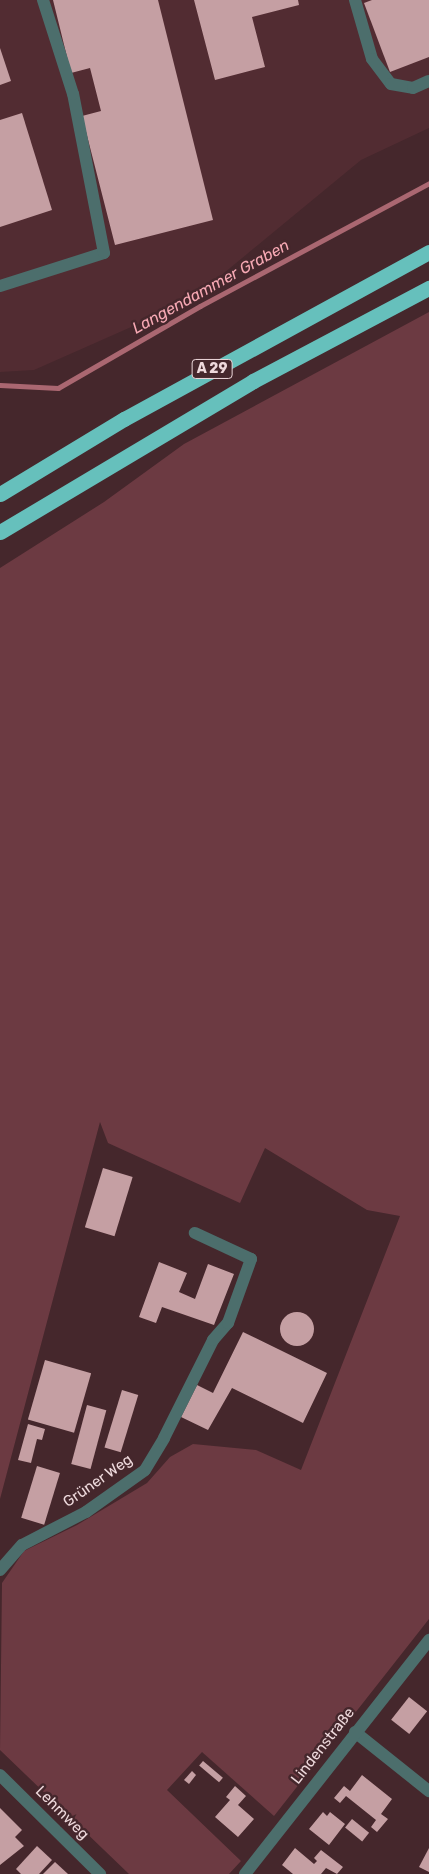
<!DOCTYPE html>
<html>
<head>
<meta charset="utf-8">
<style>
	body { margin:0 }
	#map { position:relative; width:429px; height:1874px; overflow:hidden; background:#45272c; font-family:Rubik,sans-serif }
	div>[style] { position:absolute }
	.built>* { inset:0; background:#522c32 }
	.green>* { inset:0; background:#6c3a42 }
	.stream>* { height:5px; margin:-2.5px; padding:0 2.5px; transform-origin:2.5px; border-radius:2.5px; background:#aa6771 }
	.building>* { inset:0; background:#c59fa3; transform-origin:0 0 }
	.round { border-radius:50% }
	.minor>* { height:12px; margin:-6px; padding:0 6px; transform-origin:6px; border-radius:6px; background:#4c6e6c }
	.highway>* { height:15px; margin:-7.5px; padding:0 7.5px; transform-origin:7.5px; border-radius:7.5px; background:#66c0bc }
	span { translate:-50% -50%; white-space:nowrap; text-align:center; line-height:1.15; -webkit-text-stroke:5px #45272c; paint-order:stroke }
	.shield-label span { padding:1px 4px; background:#45272c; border:1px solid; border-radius:4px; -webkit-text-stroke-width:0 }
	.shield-label { font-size:14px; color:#eed9dc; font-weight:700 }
	.street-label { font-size:15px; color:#eed9dc }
	.water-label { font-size:16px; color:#f7a9b4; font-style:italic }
</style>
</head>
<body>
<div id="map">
	<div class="built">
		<div style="clip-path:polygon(0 0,429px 0,429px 128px,361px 160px,190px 301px,34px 370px,0 372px)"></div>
	</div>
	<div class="green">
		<div style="clip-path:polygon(429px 312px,429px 1619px,274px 1816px,202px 1752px,167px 1790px,241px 1861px,229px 1874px,129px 1874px,0 1750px,2px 1583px,24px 1551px,77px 1525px,147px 1483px,170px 1457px,193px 1444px,256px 1450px,301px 1470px,400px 1216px,367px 1210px,265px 1148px,240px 1203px,108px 1143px,100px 1122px,0 1499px,0 568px,104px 502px,184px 444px)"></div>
	</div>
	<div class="stream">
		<div style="left:0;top:385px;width:58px;rotate:3deg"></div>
		<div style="left:58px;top:388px;width:164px;rotate:-30deg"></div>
		<div style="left:200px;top:306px;width:260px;rotate:-28.2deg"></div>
	</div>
	<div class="building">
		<div style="clip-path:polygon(53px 0,158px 0,213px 220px,115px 245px,82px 116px,101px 111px,90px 68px,71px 73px)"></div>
		<div style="clip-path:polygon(194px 0,298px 0,299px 5px,252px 17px,265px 67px,215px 80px)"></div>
		<div style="clip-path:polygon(372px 0,429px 0,429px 57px,390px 72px,364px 3px)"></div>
		<div style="clip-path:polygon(0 48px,11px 81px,0 85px)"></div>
		<div style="clip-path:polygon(22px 113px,52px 210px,0 227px,0 120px)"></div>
		<div style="left:103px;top:1168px;width:31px;height:62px;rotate:17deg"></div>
		<div style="clip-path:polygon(159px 1262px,187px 1273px,179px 1292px,195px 1299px,208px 1264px,234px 1274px,214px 1325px,162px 1307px,156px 1323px,139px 1317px)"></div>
		<div class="round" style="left:280px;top:1312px;width:34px;height:34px"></div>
		<div style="clip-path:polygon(243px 1332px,327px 1373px,303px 1423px,232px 1388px,208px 1430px,181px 1417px,197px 1385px,213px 1393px)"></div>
		<div style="left:45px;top:1360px;width:48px;height:62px;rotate:16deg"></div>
		<div style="left:122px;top:1390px;width:17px;height:60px;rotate:17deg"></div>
		<div style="left:87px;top:1405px;width:20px;height:61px;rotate:15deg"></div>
		<div style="clip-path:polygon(28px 1424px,45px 1429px,42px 1440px,37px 1439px,31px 1463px,18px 1460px)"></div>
		<div style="left:37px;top:1466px;width:24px;height:54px;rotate:17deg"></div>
		<div style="left:409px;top:1697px;width:23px;height:29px;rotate:38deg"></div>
		<div style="left:203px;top:1761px;width:26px;height:6px;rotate:40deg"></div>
		<div style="clip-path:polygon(192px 1771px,196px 1775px,189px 1784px,184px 1780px)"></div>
		<div style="clip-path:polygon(362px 1775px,392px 1799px,381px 1814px,388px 1819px,377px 1832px,371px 1827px,376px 1820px,346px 1796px,340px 1803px,334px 1798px,344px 1786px,350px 1791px)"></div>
		<div style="clip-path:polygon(235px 1786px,246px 1796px,238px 1805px,254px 1819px,238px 1837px,215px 1817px,230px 1800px,226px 1797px)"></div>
		<div style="clip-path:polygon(0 1808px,22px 1830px,15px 1837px,24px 1846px,0 1865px)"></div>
		<div style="clip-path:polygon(323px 1812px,327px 1816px,330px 1812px,345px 1824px,329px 1845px,309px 1829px)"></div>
		<div style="left:352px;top:1819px;width:22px;height:11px;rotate:39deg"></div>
		<div style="clip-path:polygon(37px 1846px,52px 1860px,39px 1874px,21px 1874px,16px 1869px)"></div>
		<div style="clip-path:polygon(295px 1848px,314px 1864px,317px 1861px,314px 1858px,321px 1850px,343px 1867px,337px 1874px,326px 1868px,321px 1874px,293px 1874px,282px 1865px)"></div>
		<div style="clip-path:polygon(429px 1848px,429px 1872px,419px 1867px)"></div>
		<div style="clip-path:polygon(55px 1862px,68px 1874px,43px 1874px)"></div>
	</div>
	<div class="minor">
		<div style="left:355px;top:0;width:61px;rotate:73.9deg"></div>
		<div style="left:372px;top:59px;width:31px;rotate:53deg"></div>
		<div style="left:391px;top:84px;width:22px;rotate:10deg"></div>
		<div style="left:413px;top:88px;width:17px;rotate:-24deg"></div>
		<div style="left:0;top:286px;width:109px;rotate:-17.6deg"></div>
		<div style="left:104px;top:253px;width:162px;rotate:-101deg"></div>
		<div style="left:73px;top:94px;width:99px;rotate:-107.7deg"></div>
		<div style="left:0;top:1570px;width:33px;rotate:-49deg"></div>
		<div style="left:22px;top:1545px;width:72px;rotate:-27.3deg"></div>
		<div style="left:86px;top:1512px;width:72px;rotate:-35.4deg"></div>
		<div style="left:145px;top:1470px;width:37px;rotate:-59deg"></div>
		<div style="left:164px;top:1438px;width:110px;rotate:-63.4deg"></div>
		<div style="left:213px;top:1340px;width:23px;rotate:-49deg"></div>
		<div style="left:228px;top:1323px;width:68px;rotate:-70.2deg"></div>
		<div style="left:251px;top:1259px;width:62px;rotate:-155.1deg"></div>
		<div style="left:355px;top:1732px;width:95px;rotate:38.6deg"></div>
		<div style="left:0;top:1775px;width:141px;rotate:44.7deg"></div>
		<div style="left:245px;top:1874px;width:298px;rotate:-51.8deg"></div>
	</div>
	<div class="highway">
		<div style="left:0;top:494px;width:145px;rotate:-31.2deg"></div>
		<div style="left:124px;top:419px;width:348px;rotate:-28.7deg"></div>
		<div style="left:0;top:532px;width:295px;rotate:-30.8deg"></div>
		<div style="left:253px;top:381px;width:199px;rotate:-27.9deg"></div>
	</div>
	<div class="shield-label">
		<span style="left:212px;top:369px">A 29</span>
	</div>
	<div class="street-label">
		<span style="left:98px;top:1481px;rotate:-35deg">Grüner Weg</span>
		<span style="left:323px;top:1746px;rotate:-52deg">Lindenstraße</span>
		<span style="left:62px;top:1813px;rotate:45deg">Lehmweg</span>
	</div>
	<div class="water-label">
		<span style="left:211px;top:287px;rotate:-29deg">Langendammer Graben</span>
	</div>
</div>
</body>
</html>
